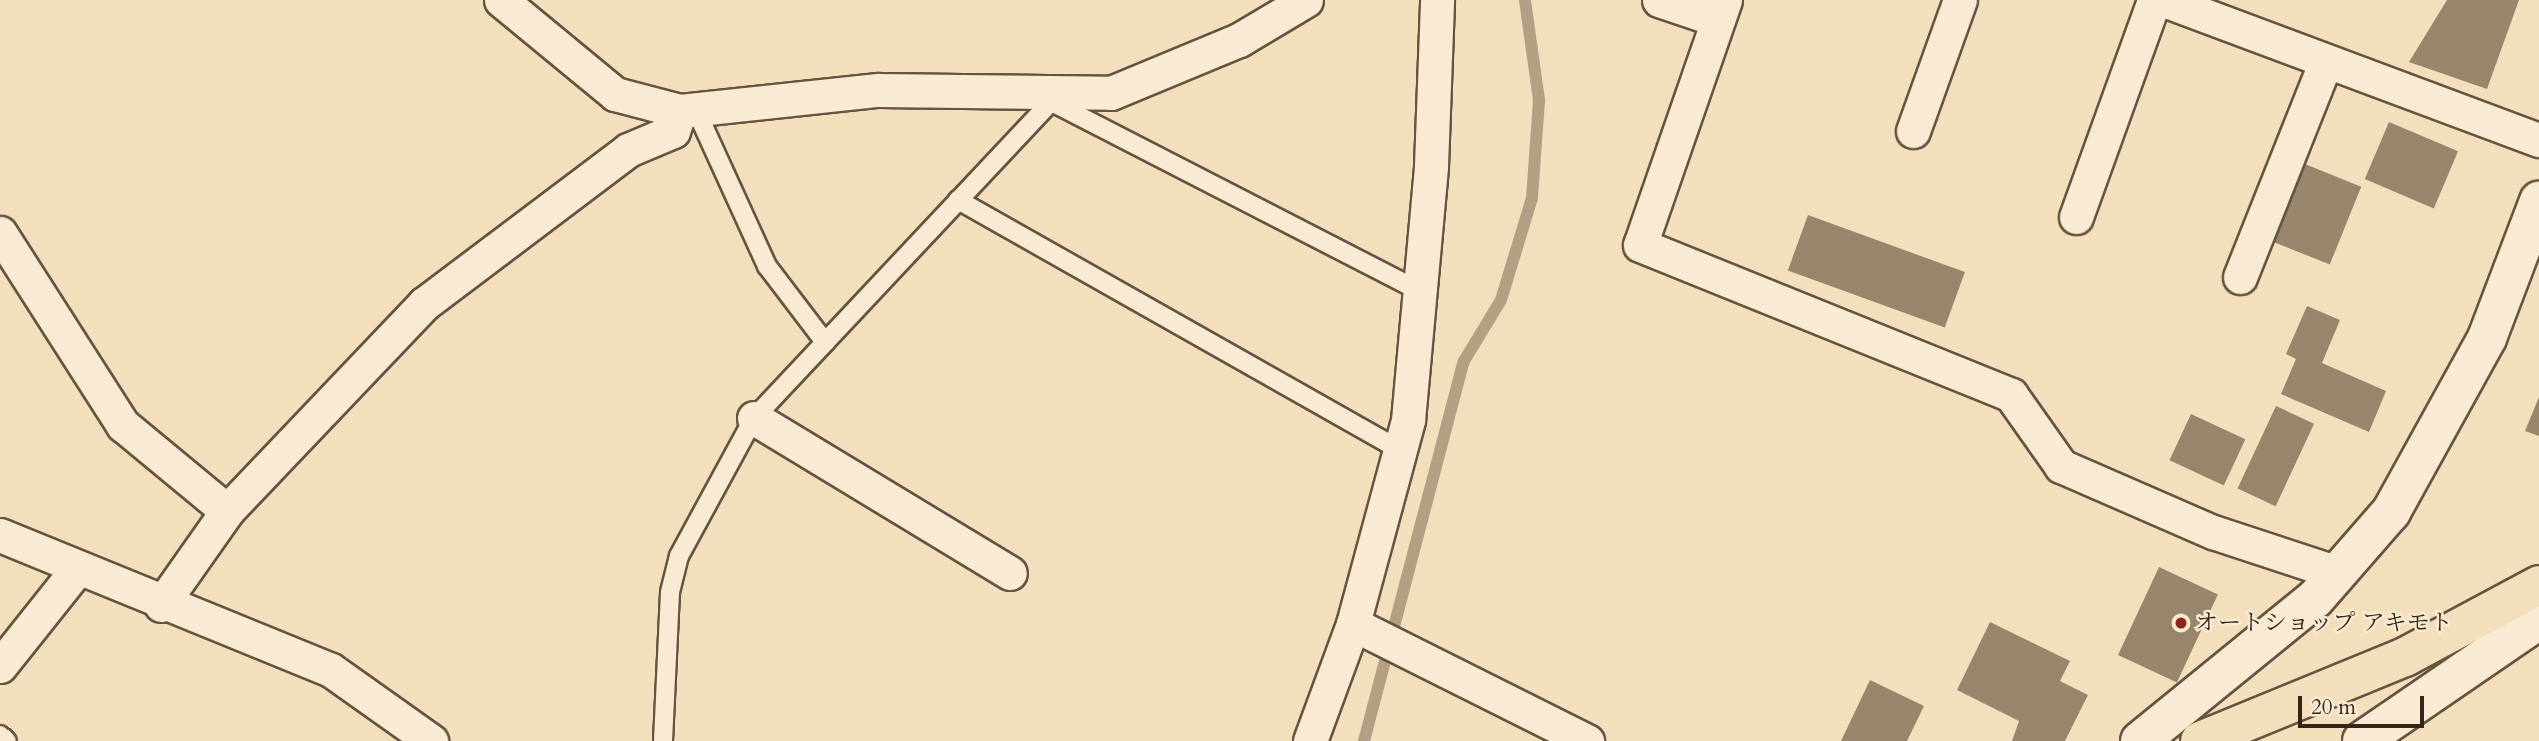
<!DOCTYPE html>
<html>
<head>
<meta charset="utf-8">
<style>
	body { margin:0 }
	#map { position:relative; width:2539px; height:741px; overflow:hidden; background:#f4dfbc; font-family:Cardo,"Noto Serif JP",serif }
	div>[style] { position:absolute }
	.stream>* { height:12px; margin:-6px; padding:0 6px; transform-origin:6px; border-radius:6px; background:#b3a084 }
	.building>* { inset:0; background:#98866c; transform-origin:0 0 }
	.roads { filter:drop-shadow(2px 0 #645440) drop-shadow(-2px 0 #645440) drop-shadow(0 2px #645440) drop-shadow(0 -2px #645440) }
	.service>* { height:18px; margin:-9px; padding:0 9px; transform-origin:9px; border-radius:9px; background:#f8ead3 }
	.minor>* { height:33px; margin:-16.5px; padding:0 16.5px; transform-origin:16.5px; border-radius:16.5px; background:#f8ead3 }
	.tertiary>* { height:38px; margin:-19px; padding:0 19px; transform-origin:19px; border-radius:19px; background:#f8ead3 }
	.trunk>* { height:38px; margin:-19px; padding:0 19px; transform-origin:19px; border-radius:19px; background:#f4dfbc }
	.dots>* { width:19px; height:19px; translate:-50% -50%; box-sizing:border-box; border:4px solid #f8ead3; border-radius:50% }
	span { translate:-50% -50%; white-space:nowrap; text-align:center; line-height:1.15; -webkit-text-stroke:5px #f8ead3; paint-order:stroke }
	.poi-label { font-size:23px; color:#342516 }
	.left { translate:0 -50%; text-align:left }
	.scale { position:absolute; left:2298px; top:696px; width:126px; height:32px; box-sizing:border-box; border:4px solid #342516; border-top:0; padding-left:9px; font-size:21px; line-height:24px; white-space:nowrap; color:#342516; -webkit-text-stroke:5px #f8ead3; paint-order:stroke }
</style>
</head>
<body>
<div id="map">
	<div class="stream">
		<div style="left:1364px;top:741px;width:393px;rotate:-75.3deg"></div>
		<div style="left:1464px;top:361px;width:71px;rotate:-58.8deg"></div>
		<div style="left:1501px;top:300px;width:107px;rotate:-73.1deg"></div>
		<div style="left:1532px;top:198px;width:98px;rotate:-85.9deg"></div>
		<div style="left:1539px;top:100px;width:101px;rotate:-98deg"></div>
	</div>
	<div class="building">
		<div style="clip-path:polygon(2447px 0,2519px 0,2487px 89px,2409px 62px)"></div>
		<div style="left:2389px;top:122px;width:75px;height:62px;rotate:23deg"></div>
		<div style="left:2300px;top:162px;width:66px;height:84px;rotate:22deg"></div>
		<div style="left:1808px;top:215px;width:167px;height:59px;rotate:20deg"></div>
		<div style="clip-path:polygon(2307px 306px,2340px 320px,2322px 363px,2386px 391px,2369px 432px,2281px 394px,2296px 359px,2286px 354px)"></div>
		<div style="clip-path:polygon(2539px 397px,2539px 436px,2525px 431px)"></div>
		<div style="left:2276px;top:406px;width:42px;height:91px;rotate:25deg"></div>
		<div style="left:2191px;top:414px;width:60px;height:51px;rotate:25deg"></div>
		<div style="left:2159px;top:567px;width:65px;height:97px;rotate:25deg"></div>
		<div style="clip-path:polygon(1990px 622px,2070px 661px,2060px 681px,2088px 695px,2065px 741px,2012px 741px,2019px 721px,1957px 690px)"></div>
		<div style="clip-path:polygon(1870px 680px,1924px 706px,1907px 741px,1841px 741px)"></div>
	</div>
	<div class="roads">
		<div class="service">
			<div style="left:1046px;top:99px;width:420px;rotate:27.2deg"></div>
			<div style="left:695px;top:108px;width:174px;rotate:65.5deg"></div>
			<div style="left:767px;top:266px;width:96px;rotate:52.7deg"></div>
			<div style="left:958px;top:200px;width:508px;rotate:29.49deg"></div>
			<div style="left:0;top:735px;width:9px;rotate:41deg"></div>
			<div style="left:663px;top:741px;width:149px;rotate:-87.3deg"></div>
			<div style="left:670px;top:592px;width:37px;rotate:-76deg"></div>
			<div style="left:679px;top:556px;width:157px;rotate:-61.5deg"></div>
			<div style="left:754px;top:418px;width:434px;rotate:-46.8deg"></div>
		</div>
		<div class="minor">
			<div style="left:501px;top:0;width:148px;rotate:39.5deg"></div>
			<div style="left:615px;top:94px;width:67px;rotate:14.7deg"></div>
			<div style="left:680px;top:111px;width:199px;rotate:-6.1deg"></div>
			<div style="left:878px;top:90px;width:233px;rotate:0.7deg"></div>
			<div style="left:1111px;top:93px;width:139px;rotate:-22.5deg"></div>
			<div style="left:1239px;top:40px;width:78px;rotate:-30.8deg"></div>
			<div style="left:1659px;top:0;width:62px;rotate:18.7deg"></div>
			<div style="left:1725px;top:0;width:259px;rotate:109.1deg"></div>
			<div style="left:1640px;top:245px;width:400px;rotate:22deg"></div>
			<div style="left:2011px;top:395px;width:87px;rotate:54.8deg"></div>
			<div style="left:2061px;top:466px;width:166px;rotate:23.5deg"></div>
			<div style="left:2213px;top:532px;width:132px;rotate:18.2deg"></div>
			<div style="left:2164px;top:0;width:400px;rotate:20.5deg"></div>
			<div style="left:1913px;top:131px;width:139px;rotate:-70.3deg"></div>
			<div style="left:2076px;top:217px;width:231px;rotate:-70.2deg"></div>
			<div style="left:0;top:233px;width:228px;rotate:57.4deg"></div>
			<div style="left:123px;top:425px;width:135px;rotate:39.6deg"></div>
			<div style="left:2240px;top:277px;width:232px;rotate:-68.3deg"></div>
			<div style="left:754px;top:418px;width:299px;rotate:31.2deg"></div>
			<div style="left:0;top:535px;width:357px;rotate:22.2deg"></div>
			<div style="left:331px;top:670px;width:123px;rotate:35.4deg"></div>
			<div style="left:161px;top:605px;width:115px;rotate:-54.9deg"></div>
			<div style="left:227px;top:511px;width:286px;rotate:-46.4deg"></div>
			<div style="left:424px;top:304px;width:256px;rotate:-37deg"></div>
			<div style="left:628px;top:150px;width:49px;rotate:-22.9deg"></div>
			<div style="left:673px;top:131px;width:21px;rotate:-71deg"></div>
			<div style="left:1353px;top:624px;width:262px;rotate:26.6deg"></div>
			<div style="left:0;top:666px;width:125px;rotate:-51.5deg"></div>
			<div style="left:1310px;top:741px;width:125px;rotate:-69.8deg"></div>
			<div style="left:1353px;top:624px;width:211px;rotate:-74.9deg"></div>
			<div style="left:1408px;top:420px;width:255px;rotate:-84.8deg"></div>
			<div style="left:1431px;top:166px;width:166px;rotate:-87.9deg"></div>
		</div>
		<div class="tertiary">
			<div style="left:2140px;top:741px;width:225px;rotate:-39.1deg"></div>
			<div style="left:2315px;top:599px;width:116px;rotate:-48.9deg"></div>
			<div style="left:2391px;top:512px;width:199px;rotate:-61.1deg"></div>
			<div style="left:2487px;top:338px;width:147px;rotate:-69.2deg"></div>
			<div style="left:2362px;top:741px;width:214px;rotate:-34.4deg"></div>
		</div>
		<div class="trunk">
			<div style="left:2200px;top:741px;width:222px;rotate:-22.3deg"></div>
			<div style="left:2405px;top:657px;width:152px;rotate:-28.2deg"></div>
		</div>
	</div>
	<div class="dots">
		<div style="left:2181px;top:623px;background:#8f2418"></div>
	</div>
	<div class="poi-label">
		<span class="left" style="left:2195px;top:623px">オートショップ アキモト</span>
	</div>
	<div class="scale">20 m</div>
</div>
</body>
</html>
